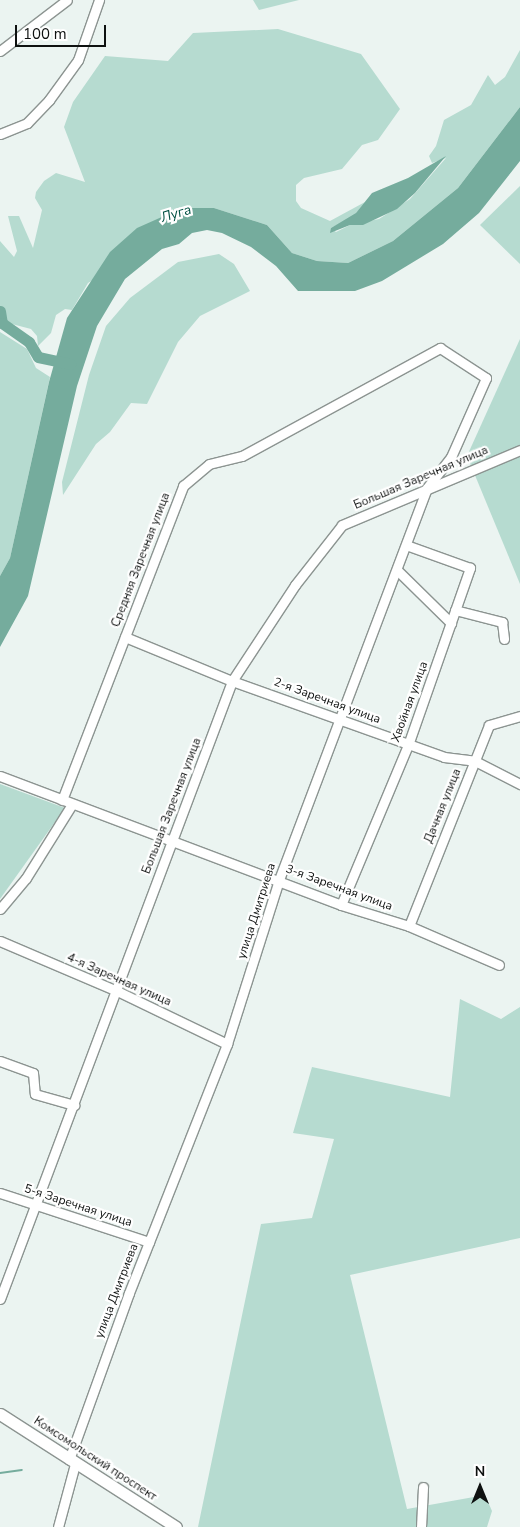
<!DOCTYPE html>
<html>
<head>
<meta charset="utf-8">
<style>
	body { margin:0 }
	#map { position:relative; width:520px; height:1527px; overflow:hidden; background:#ebf4f1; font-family:"Nunito Sans",sans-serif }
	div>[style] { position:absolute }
	.green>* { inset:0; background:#b6dbd0 }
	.water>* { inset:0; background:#75ac9d }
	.stream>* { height:2px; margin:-1px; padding:0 1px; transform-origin:1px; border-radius:1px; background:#75ac9d }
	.river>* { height:11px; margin:-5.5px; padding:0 5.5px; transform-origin:5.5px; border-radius:5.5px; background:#75ac9d }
	.roads { filter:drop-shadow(1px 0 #8c9491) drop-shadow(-1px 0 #8c9491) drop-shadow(0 1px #8c9491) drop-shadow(0 -1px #8c9491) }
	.minor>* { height:9px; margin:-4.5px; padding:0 4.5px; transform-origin:4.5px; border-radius:4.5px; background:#fff }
	.major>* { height:11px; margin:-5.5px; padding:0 5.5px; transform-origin:5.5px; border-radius:5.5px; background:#fff }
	span { translate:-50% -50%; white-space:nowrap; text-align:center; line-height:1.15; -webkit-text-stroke:4.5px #fff; paint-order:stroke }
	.street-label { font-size:12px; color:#0e1110 }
	.water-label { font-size:14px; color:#005042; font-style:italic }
	.north { position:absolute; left:455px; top:1462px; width:50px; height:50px; -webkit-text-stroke:4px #fff; paint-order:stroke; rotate:0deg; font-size:14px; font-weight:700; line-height:20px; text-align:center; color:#0e1110 }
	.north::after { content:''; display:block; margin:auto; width:18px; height:22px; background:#0e1110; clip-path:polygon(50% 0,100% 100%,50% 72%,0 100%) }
	.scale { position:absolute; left:15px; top:25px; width:91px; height:22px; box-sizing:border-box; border:2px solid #0e1110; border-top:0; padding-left:6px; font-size:15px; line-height:18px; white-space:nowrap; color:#0e1110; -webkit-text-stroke:4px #fff; paint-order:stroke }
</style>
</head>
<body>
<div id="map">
	<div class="green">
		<div style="clip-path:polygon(253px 0,299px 0,259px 10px)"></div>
		<div style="clip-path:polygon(278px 29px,361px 54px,400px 109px,378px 140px,362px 145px,342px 169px,304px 178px,296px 185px,296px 201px,301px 208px,330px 221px,365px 202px,354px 216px,331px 228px,336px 232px,350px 225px,379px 219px,410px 199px,446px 158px,432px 163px,429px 156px,436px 146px,444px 120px,471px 105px,488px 75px,495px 85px,505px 77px,520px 50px,520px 107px,458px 188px,393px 241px,348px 263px,317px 261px,292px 253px,267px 225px,214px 208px,88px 283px,72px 310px,65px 309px,56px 315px,51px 333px,38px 346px,37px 336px,31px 329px,8px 323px,0 306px,0 241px,14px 257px,17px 251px,8px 216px,19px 216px,33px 248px,42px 210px,35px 198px,36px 192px,44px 181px,56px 173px,85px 182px,64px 127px,73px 102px,105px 56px,168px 61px,193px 33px)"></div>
		<div style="clip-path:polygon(520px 186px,520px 264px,480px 225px)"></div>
		<div style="clip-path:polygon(219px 254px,234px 264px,250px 291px,200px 316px,178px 342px,147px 404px,131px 403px,110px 432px,96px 444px,63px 495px,62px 482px,89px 375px,106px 326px,130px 298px,178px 262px)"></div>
		<div style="clip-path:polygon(0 332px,27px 349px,36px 368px,50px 377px,10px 558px,0 576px)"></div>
		<div style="clip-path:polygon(520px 339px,520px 584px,467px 456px)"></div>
		<div style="clip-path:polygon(0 784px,65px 808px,0 899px)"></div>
		<div style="clip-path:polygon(460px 999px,501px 1019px,520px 1007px,520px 1238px,350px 1275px,407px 1509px,485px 1495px,492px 1511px,487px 1527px,198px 1527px,261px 1224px,312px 1218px,334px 1139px,293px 1133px,312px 1067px,450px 1097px)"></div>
	</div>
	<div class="water">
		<div style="clip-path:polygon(520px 107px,520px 161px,479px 213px,443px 244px,382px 281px,355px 291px,298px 291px,276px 266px,251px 247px,222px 233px,207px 230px,192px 233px,179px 244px,162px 249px,125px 279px,97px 326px,77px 386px,28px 596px,0 647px,0 576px,10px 558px,49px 382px,67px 318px,110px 252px,137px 228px,182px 208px,214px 208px,267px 225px,292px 253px,317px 261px,348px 263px,393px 241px,458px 188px)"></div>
		<div style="clip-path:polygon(446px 156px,415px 193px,397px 209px,363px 225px,350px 225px,330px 233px,331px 228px,356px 213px,372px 193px,408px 178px)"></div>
	</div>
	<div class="stream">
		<div style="left:0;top:1473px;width:22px;rotate:-8deg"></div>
	</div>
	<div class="river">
		<div style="left:0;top:311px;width:12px;rotate:81deg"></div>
		<div style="left:2px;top:323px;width:33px;rotate:35deg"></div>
		<div style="left:29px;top:342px;width:17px;rotate:59deg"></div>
		<div style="left:38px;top:357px;width:33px;rotate:12deg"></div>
	</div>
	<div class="roads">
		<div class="minor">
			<div style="left:0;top:51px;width:84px;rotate:-37.3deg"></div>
			<div style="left:0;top:134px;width:29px;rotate:-22deg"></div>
			<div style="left:27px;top:123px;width:32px;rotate:-46deg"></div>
			<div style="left:49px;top:100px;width:49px;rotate:-54.1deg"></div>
			<div style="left:78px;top:60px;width:64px;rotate:-70.7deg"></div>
			<div style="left:397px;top:570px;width:76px;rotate:44.5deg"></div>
			<div style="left:455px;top:610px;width:49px;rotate:14.3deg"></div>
			<div style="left:502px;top:622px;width:17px;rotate:83deg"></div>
			<div style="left:125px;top:637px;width:116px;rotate:22.4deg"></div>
			<div style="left:232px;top:681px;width:225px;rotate:19.7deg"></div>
			<div style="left:444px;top:757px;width:31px;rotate:7deg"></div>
			<div style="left:475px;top:761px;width:51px;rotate:27.1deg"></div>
			<div style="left:0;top:776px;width:365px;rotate:20.7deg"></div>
			<div style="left:341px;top:905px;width:71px;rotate:17.2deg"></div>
			<div style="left:409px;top:926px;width:98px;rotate:23.4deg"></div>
			<div style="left:62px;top:800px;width:337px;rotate:-68.9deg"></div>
			<div style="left:183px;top:486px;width:34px;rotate:-40deg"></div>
			<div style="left:209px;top:464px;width:34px;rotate:-14deg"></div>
			<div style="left:242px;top:456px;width:226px;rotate:-28.6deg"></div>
			<div style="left:440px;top:348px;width:55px;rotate:33.1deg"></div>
			<div style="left:486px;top:378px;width:86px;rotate:113.9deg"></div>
			<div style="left:451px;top:457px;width:39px;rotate:128deg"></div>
			<div style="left:427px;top:488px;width:419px;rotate:110.7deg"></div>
			<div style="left:279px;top:880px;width:172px;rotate:107.6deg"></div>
			<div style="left:227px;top:1044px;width:268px;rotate:111.5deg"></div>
			<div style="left:129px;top:1293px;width:177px;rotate:109.8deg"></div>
			<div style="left:341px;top:905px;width:173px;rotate:-67.3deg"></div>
			<div style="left:408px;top:745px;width:188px;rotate:-70.7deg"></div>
			<div style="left:470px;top:568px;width:68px;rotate:-160.2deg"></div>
			<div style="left:0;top:909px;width:40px;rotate:-50deg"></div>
			<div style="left:26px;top:878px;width:87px;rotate:-58.1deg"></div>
			<div style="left:409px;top:926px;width:216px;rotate:-68.3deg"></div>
			<div style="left:489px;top:725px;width:32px;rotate:-16deg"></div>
			<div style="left:0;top:941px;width:127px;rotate:23.1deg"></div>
			<div style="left:117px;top:991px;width:122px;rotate:25.7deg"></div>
			<div style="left:0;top:1061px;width:35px;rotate:20deg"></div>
			<div style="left:33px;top:1073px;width:21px;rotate:85deg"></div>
			<div style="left:35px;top:1094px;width:41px;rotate:15.8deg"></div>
			<div style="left:0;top:1193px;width:157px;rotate:18.2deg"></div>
			<div style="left:0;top:1299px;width:660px;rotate:-69.42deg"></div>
			<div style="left:232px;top:681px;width:115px;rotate:-56.7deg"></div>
			<div style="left:295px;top:585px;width:76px;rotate:-51.9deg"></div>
			<div style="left:342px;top:525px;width:193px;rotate:-22.8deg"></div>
			<div style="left:58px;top:1527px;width:65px;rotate:-74.9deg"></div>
			<div style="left:421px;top:1527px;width:40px;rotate:-87.1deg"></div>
		</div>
		<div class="major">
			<div style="left:0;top:1414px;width:209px;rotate:32.7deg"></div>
		</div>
	</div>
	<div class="street-label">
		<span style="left:421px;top:478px;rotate:-23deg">Большая Заречная улица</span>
		<span style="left:141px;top:560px;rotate:-69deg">Средняя Заречная улица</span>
		<span style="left:327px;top:701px;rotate:20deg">2-я Заречная улица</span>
		<span style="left:410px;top:702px;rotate:-70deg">Хвойная улица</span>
		<span style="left:172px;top:806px;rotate:-69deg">Большая Заречная улица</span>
		<span style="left:443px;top:806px;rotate:-68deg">Дачная улица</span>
		<span style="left:339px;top:888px;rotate:20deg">3-я Заречная улица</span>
		<span style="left:257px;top:911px;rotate:-72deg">улица Дмитриева</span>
		<span style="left:119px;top:980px;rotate:24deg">4-я Заречная улица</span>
		<span style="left:78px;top:1206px;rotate:18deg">5-я Заречная улица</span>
		<span style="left:117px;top:1291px;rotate:-69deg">улица Дмитриева</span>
		<span style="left:95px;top:1459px;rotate:33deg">Комсомольский проспект</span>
	</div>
	<div class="water-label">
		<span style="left:176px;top:214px;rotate:-17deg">Луга</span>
	</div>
	<div class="north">N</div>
	<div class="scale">100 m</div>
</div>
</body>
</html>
